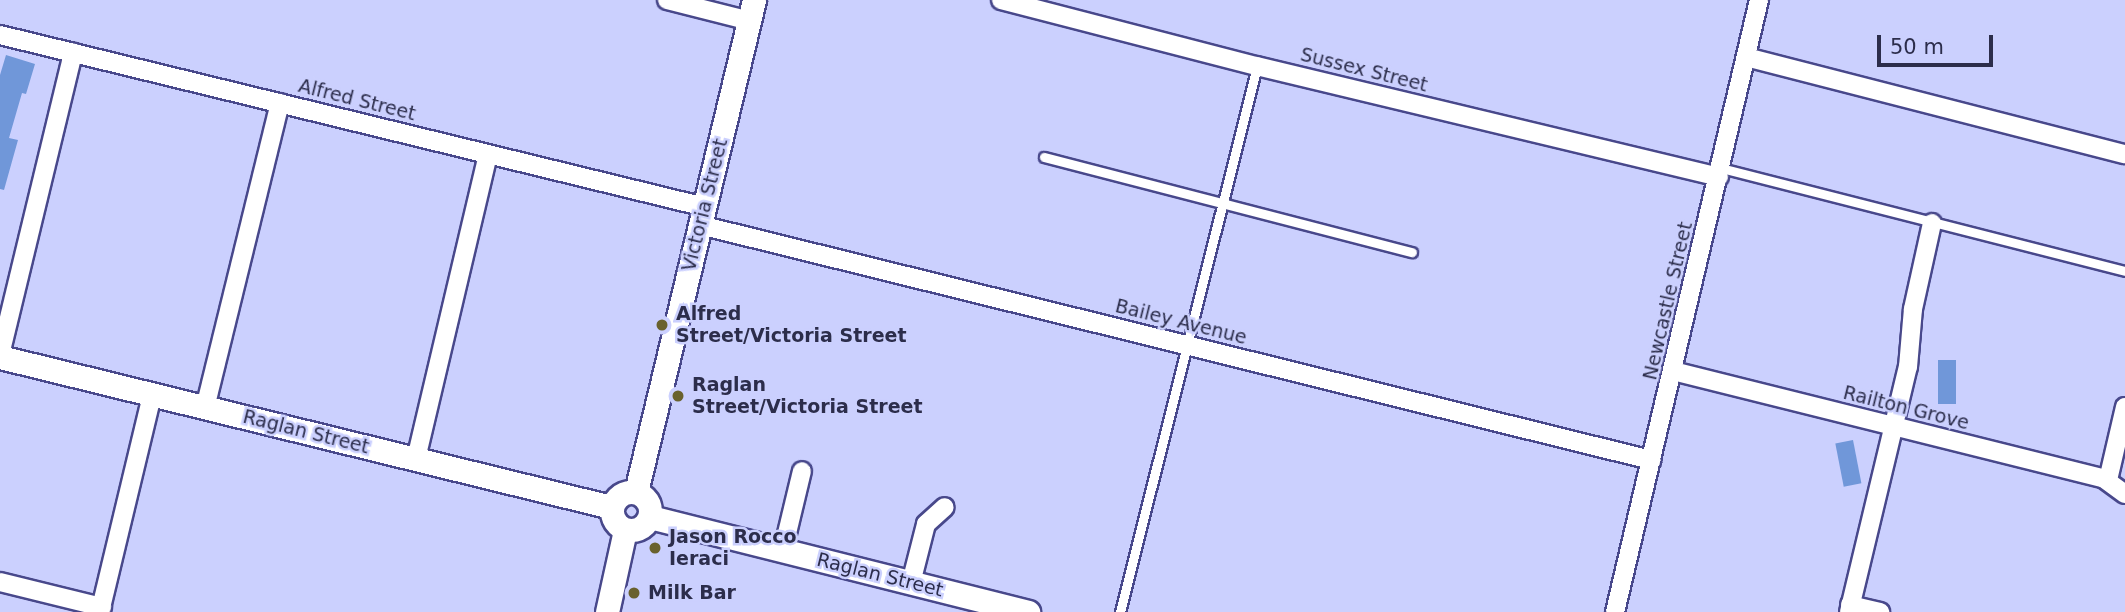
<!DOCTYPE html>
<html>
<head>
<meta charset="utf-8">
<style>
	body { margin:0 }
	#map { position:relative; width:2125px; height:612px; overflow:hidden; background:#cbd0fe; font-family:"DejaVu Sans",sans-serif }
	div>[style] { position:absolute }
	.building>* { inset:0; background:#7097d9; transform-origin:0 0 }
	.roads { filter:drop-shadow(2px 0 #48488b) drop-shadow(-2px 0 #48488b) drop-shadow(0 2px #48488b) drop-shadow(0 -2px #48488b) }
	.service>* { height:9px; margin:-4.5px; padding:0 4.5px; transform-origin:4.5px; border-radius:4.5px; background:#fff }
	.minor>* { height:18px; margin:-9px; padding:0 9px; transform-origin:9px; border-radius:9px; background:#fff }
	.tertiary>* { height:23px; margin:-11.5px; padding:0 11.5px; transform-origin:11.5px; border-radius:11.5px; background:#fff }
	.tertiary>.ring { margin:-11.5px; padding:0; box-sizing:content-box; background:none; border:23px solid #fff; border-radius:50% }
	.dots>* { width:19px; height:19px; translate:-50% -50%; box-sizing:border-box; border:4px solid #cbd0fe; border-radius:50% }
	span { translate:-50% -50%; white-space:nowrap; text-align:center; line-height:1.15; -webkit-text-stroke:5px #cbd0fe; paint-order:stroke }
	.street-label { font-size:19px; color:#2c2d4b }
	.poi-label { font-size:19px; color:#2c2d4b; font-weight:700 }
	.left { translate:0 -50%; text-align:left }
	.scale { position:absolute; left:1877px; top:35px; width:116px; height:32px; box-sizing:border-box; border:4px solid #2c2d4b; border-top:0; padding-left:9px; font-size:21px; line-height:24px; white-space:nowrap; color:#2c2d4b; -webkit-text-stroke:5px #cbd0fe; paint-order:stroke }
</style>
</head>
<body>
<div id="map">
	<div class="building">
		<div style="clip-path:polygon(6px 55px,35px 64px,26px 94px,22px 93px,9px 138px,18px 140px,4px 190px,0 189px,0 75px)"></div>
		<div style="left:1938px;top:360px;width:18px;height:44px"></div>
		<div style="left:1853px;top:440px;width:44px;height:18px;rotate:79deg"></div>
	</div>
	<div class="roads">
		<div class="service">
			<div style="left:1044px;top:157px;width:380px;rotate:14.5deg"></div>
			<div style="left:1721px;top:168px;width:417px;rotate:14.3deg"></div>
			<div style="left:1120px;top:612px;width:563px;rotate:-75.91deg"></div>
		</div>
		<div class="minor">
			<div style="left:667px;top:0;width:86px;rotate:14.2deg"></div>
			<div style="left:1001px;top:0;width:264px;rotate:14.5deg"></div>
			<div style="left:1257px;top:66px;width:475px;rotate:13.5deg"></div>
			<div style="left:0;top:35px;width:726px;rotate:13.71deg"></div>
			<div style="left:1746px;top:57px;width:391px;rotate:14.4deg"></div>
			<div style="left:700px;top:225px;width:980px;rotate:13.88deg"></div>
			<div style="left:0;top:355px;width:311px;rotate:-76.4deg"></div>
			<div style="left:1673px;top:371px;width:443px;rotate:14deg"></div>
			<div style="left:2103px;top:478px;width:27px;rotate:36deg"></div>
			<div style="left:205px;top:408px;width:314px;rotate:-76.2deg"></div>
			<div style="left:416px;top:459px;width:313px;rotate:-76.7deg"></div>
			<div style="left:2108px;top:480px;width:75px;rotate:-76.9deg"></div>
			<div style="left:783px;top:550px;width:81px;rotate:-76.5deg"></div>
			<div style="left:0;top:582px;width:105px;rotate:13.8deg"></div>
			<div style="left:911px;top:583px;width:61px;rotate:-75.7deg"></div>
			<div style="left:926px;top:524px;width:25px;rotate:-42deg"></div>
			<div style="left:1850px;top:605px;width:31px;rotate:13deg"></div>
			<div style="left:100px;top:612px;width:223px;rotate:-76.5deg"></div>
			<div style="left:1615px;top:612px;width:629px;rotate:-76.76deg"></div>
			<div style="left:1849px;top:612px;width:252px;rotate:-76.5deg"></div>
			<div style="left:1908px;top:367px;width:58px;rotate:-85.1deg"></div>
			<div style="left:1913px;top:309px;width:88px;rotate:-77.5deg"></div>
		</div>
		<div class="tertiary">
			<div style="left:0;top:357px;width:629px;rotate:13.79deg"></div>
			<div class="ring" style="left:612px;top:492px;width:15px;height:15px"></div>
			<div style="left:636px;top:492px;width:506px;rotate:-76.51deg"></div>
			<div style="left:650px;top:517px;width:390px;rotate:14.1deg"></div>
			<div style="left:607px;top:612px;width:84px;rotate:-77.6deg"></div>
		</div>
	</div>
	<div class="dots">
		<div style="left:662px;top:325px;background:#69612d"></div>
		<div style="left:678px;top:396px;background:#69612d"></div>
		<div style="left:655px;top:548px;background:#69612d"></div>
		<div style="left:634px;top:593px;background:#69612d"></div>
	</div>
	<div class="street-label">
		<span style="left:1364px;top:70px;rotate:14deg">Sussex Street</span>
		<span style="left:357px;top:100px;rotate:14deg">Alfred Street</span>
		<span style="left:705px;top:205px;rotate:-76deg">Victoria Street</span>
		<span style="left:1668px;top:301px;rotate:-77deg">Newcastle Street</span>
		<span style="left:1181px;top:322px;rotate:14deg">Bailey Avenue</span>
		<span style="left:1906px;top:408px;rotate:14deg">Railton Grove</span>
		<span style="left:306px;top:432px;rotate:14deg">Raglan Street</span>
		<span style="left:880px;top:575px;rotate:14deg">Raglan Street</span>
	</div>
	<div class="poi-label">
		<span class="left" style="left:676px;top:325px">Alfred<br>Street/Victoria Street</span>
		<span class="left" style="left:692px;top:396px">Raglan<br>Street/Victoria Street</span>
		<span class="left" style="left:669px;top:548px">Jason Rocco<br>Ieraci</span>
		<span class="left" style="left:648px;top:593px">Milk Bar</span>
	</div>
	<div class="scale">50 m</div>
</div>
</body>
</html>
